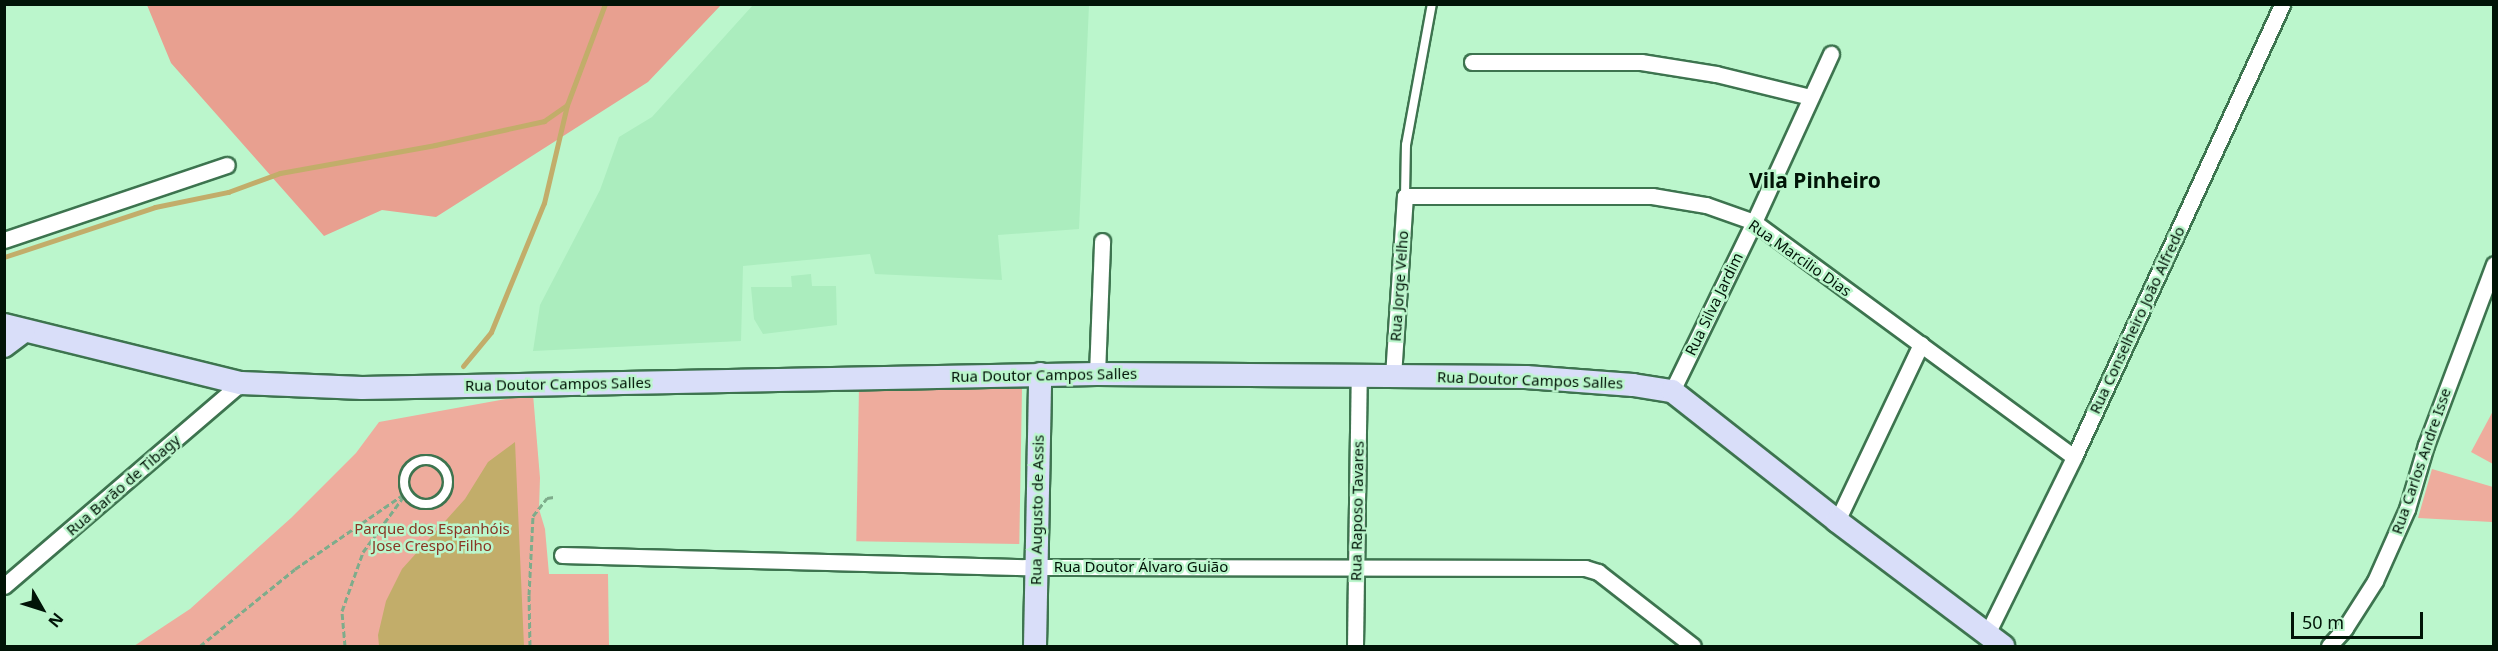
<!DOCTYPE html>
<html>
<head>
<meta charset="utf-8">
<style>
	body { margin:0 }
	#map { position:relative; width:2498px; height:651px; overflow:hidden; background:#bbf6cc; font-family:"Noto Sans",sans-serif }
	div>[style] { position:absolute }
	.built>* { inset:0; background:#abedbe }
	.green>* { inset:0; background:#eeac9d; transform-origin:0 0 }
	.forest>* { inset:0; background:#e8a090 }
	.water>* { inset:0; background:#c2ad6a }
	.stream>* { height:5px; margin:-2.5px; padding:0 2.5px; transform-origin:2.5px; border-radius:2.5px; background:#c2ad6a }
	.path>* { height:3px; margin-top:-1.5px; transform-origin:0; background:repeating-linear-gradient(90deg,#7eac8b 0 6px,transparent 0 9px) }
	.roads { filter:drop-shadow(2px 0 #3d744f) drop-shadow(-2px 0 #3d744f) drop-shadow(0 2px #3d744f) drop-shadow(0 -2px #3d744f) }
	.lane>* { height:8px; margin:-4px; padding:0 4px; transform-origin:4px; border-radius:4px; background:#fff }
	.lane>.ring { margin:-4px; padding:0; box-sizing:content-box; background:none; border:8px solid #fff; border-radius:50% }
	.street>* { height:15px; margin:-7.5px; padding:0 7.5px; transform-origin:7.5px; border-radius:7.5px; background:#fff }
	.secondary>* { height:22px; margin:-11px; padding:0 11px; transform-origin:11px; border-radius:11px; background:#d9def9 }
	span { translate:-50% -50%; white-space:nowrap; text-align:center; line-height:1.15; -webkit-text-stroke:5px #bbf6cc; paint-order:stroke }
	.street-label { font-size:15px; color:#011407 }
	.park-label { font-size:15px; color:#893524 }
	.district-label { font-size:21px; color:#011407; font-weight:700 }
	.frame { position:absolute; inset:0; border:6px solid #011407; pointer-events:none }
	.north { position:absolute; left:12px; top:579px; width:60px; height:60px; -webkit-text-stroke:4px #bbf6cc; paint-order:stroke; rotate:129deg; font-size:16px; font-weight:700; line-height:24px; text-align:center; color:#011407 }
	.north::after { content:''; display:block; margin:auto; width:21px; height:27px; background:#011407; clip-path:polygon(50% 0,100% 100%,50% 72%,0 100%) }
	.scale { position:absolute; left:2291px; top:612px; width:132px; height:27px; box-sizing:border-box; border:3px solid #011407; border-top:0; padding-left:8px; font-size:18px; line-height:21px; white-space:nowrap; color:#011407; -webkit-text-stroke:4px #bbf6cc; paint-order:stroke }
</style>
</head>
<body>
<div id="map">
	<div class="built">
		<div style="clip-path:polygon(753px 5px,1089px 5px,1079px 229px,998px 235px,1002px 280px,875px 274px,870px 254px,743px 266px,741px 341px,533px 351px,540px 305px,600px 190px,619px 137px,652px 117px)"></div>
		<div style="clip-path:polygon(811px 274px,812px 286px,836px 286px,837px 325px,763px 334px,754px 319px,751px 287px,792px 287px,791px 276px)"></div>
	</div>
	<div class="green">
		<div style="left:1022px;top:388px;width:156px;height:163px;rotate:91deg"></div>
		<div style="clip-path:polygon(533px 394px,540px 478px,539px 509px,545px 529px,549px 574px,608px 574px,609px 646px,134px 646px,190px 609px,291px 518px,356px 453px,379px 422px)"></div>
		<div style="clip-path:polygon(2493px 411px,2493px 464px,2471px 452px)"></div>
		<div style="clip-path:polygon(2432px 469px,2493px 487px,2492px 522px,2418px 518px)"></div>
	</div>
	<div class="forest">
		<div style="clip-path:polygon(147px 5px,721px 5px,648px 82px,436px 217px,382px 210px,324px 236px,171px 63px)"></div>
	</div>
	<div class="water">
		<div style="clip-path:polygon(515px 442px,524px 646px,379px 646px,378px 635px,386px 601px,402px 569px,465px 499px,488px 462px)"></div>
	</div>
	<div class="stream">
		<div style="left:4px;top:257px;width:159px;rotate:-18.3deg"></div>
		<div style="left:155px;top:207px;width:75px;rotate:-11.6deg"></div>
		<div style="left:228px;top:192px;width:55px;rotate:-20.1deg"></div>
		<div style="left:280px;top:173px;width:158px;rotate:-10.2deg"></div>
		<div style="left:435px;top:145px;width:112px;rotate:-12.4deg"></div>
		<div style="left:544px;top:121px;width:28px;rotate:-35deg"></div>
		<div style="left:463px;top:366px;width:44px;rotate:-50.5deg"></div>
		<div style="left:491px;top:332px;width:139px;rotate:-67.7deg"></div>
		<div style="left:544px;top:203px;width:101px;rotate:-76.8deg"></div>
		<div style="left:567px;top:105px;width:108px;rotate:-69.4deg"></div>
	</div>
	<div class="path">
		<div style="left:200px;top:646px;width:122px;rotate:-39deg"></div>
		<div style="left:295px;top:569px;width:136px;rotate:-34.5deg"></div>
		<div style="left:345px;top:646px;width:35px;rotate:-95deg"></div>
		<div style="left:342px;top:611px;width:63px;rotate:-70.4deg"></div>
		<div style="left:363px;top:552px;width:69px;rotate:-53.8deg"></div>
		<div style="left:530px;top:646px;width:51px;rotate:-91.1deg"></div>
		<div style="left:529px;top:595px;width:79px;rotate:-87.1deg"></div>
		<div style="left:533px;top:516px;width:23px;rotate:-52deg"></div>
		<div style="left:547px;top:498px;width:7px;rotate:-8deg"></div>
	</div>
	<div class="roads">
		<div class="lane">
			<div style="left:1405px;top:196px;width:51px;rotate:-88.9deg"></div>
			<div style="left:1406px;top:145px;width:143px;rotate:-79.6deg"></div>
			<div class="ring" style="left:404px;top:460px;width:36px;height:36px"></div>
		</div>
		<div class="street">
			<div style="left:1472px;top:62px;width:169px"></div>
			<div style="left:1641px;top:62px;width:76px;rotate:9.1deg"></div>
			<div style="left:1716px;top:74px;width:97px;rotate:13.7deg"></div>
			<div style="left:4px;top:240px;width:235px;rotate:-18.6deg"></div>
			<div style="left:1097px;top:374px;width:133px;rotate:-87.8deg"></div>
			<div style="left:1393px;top:376px;width:180px;rotate:-86.2deg"></div>
			<div style="left:1405px;top:196px;width:247px"></div>
			<div style="left:1652px;top:196px;width:55px;rotate:9.5deg"></div>
			<div style="left:1706px;top:205px;width:51px;rotate:19.5deg"></div>
			<div style="left:1754px;top:222px;width:397px;rotate:36.3deg"></div>
			<div style="left:1672px;top:391px;width:188px;rotate:-64.1deg"></div>
			<div style="left:1754px;top:222px;width:185px;rotate:-65.4deg"></div>
			<div style="left:1837px;top:521px;width:196px;rotate:-64.6deg"></div>
			<div style="left:562px;top:555px;width:464px;rotate:1.5deg"></div>
			<div style="left:1026px;top:567px;width:559px;rotate:0.1deg"></div>
			<div style="left:1585px;top:568px;width:14px;rotate:17deg"></div>
			<div style="left:1598px;top:572px;width:120px;rotate:37.9deg"></div>
			<div style="left:4px;top:586px;width:312px;rotate:-40.6deg"></div>
			<div style="left:1987px;top:634px;width:197px;rotate:-63.8deg"></div>
			<div style="left:2074px;top:457px;width:498px;rotate:-65.3deg"></div>
			<div style="left:1355px;top:646px;width:270px;rotate:-89.2deg"></div>
			<div style="left:2329px;top:646px;width:24px;rotate:-48deg"></div>
			<div style="left:2345px;top:628px;width:56px;rotate:-57.4deg"></div>
			<div style="left:2375px;top:581px;width:79px;rotate:-66deg"></div>
			<div style="left:2407px;top:509px;width:67px;rotate:-73.5deg"></div>
			<div style="left:2426px;top:445px;width:193px;rotate:-69.4deg"></div>
		</div>
		<div class="secondary">
			<div style="left:4px;top:325px;width:244px;rotate:13.8deg"></div>
			<div style="left:241px;top:383px;width:121px;rotate:2.4deg"></div>
			<div style="left:362px;top:388px;width:735px;rotate:-1.09deg"></div>
			<div style="left:1097px;top:374px;width:429px;rotate:0.4deg"></div>
			<div style="left:1526px;top:377px;width:107px;rotate:4.3deg"></div>
			<div style="left:1633px;top:385px;width:39px;rotate:9deg"></div>
			<div style="left:1672px;top:391px;width:210px;rotate:38.2deg"></div>
			<div style="left:1837px;top:521px;width:208px;rotate:37deg"></div>
			<div style="left:4px;top:346px;width:25px;rotate:-37deg"></div>
			<div style="left:1035px;top:646px;width:272px;rotate:-88.9deg"></div>
		</div>
	</div>
	<div class="street-label">
		<span style="left:1800px;top:258px;rotate:35deg">Rua Marcilio Dias</span>
		<span style="left:1399px;top:286px;rotate:-86deg">Rua Jorge Velho</span>
		<span style="left:1714px;top:304px;rotate:-64deg">Rua Silva Jardim</span>
		<span style="left:2137px;top:320px;rotate:-65deg">Rua Conselheiro João Alfredo</span>
		<span style="left:1044px;top:375px;rotate:-1deg">Rua Doutor Campos Salles</span>
		<span style="left:1530px;top:380px;rotate:2deg">Rua Doutor Campos Salles</span>
		<span style="left:558px;top:384px;rotate:-1deg">Rua Doutor Campos Salles</span>
		<span style="left:2421px;top:461px;rotate:-71deg">Rua Carlos Andre Isse</span>
		<span style="left:123px;top:485px;rotate:-41deg">Rua Barão de Tibagy</span>
		<span style="left:1037px;top:510px;rotate:-89deg">Rua Augusto de Assis</span>
		<span style="left:1357px;top:511px;rotate:-89deg">Rua Raposo Tavares</span>
		<span style="left:1141px;top:567px">Rua Doutor Álvaro Guião</span>
	</div>
	<div class="park-label">
		<span style="left:432px;top:537px">Parque dos Espanhóis<br>Jose Crespo Filho</span>
	</div>
	<div class="district-label">
		<span style="left:1815px;top:180px">Vila Pinheiro</span>
	</div>
	<div class="frame"></div>
	<div class="north">N</div>
	<div class="scale">50 m</div>
</div>
</body>
</html>
